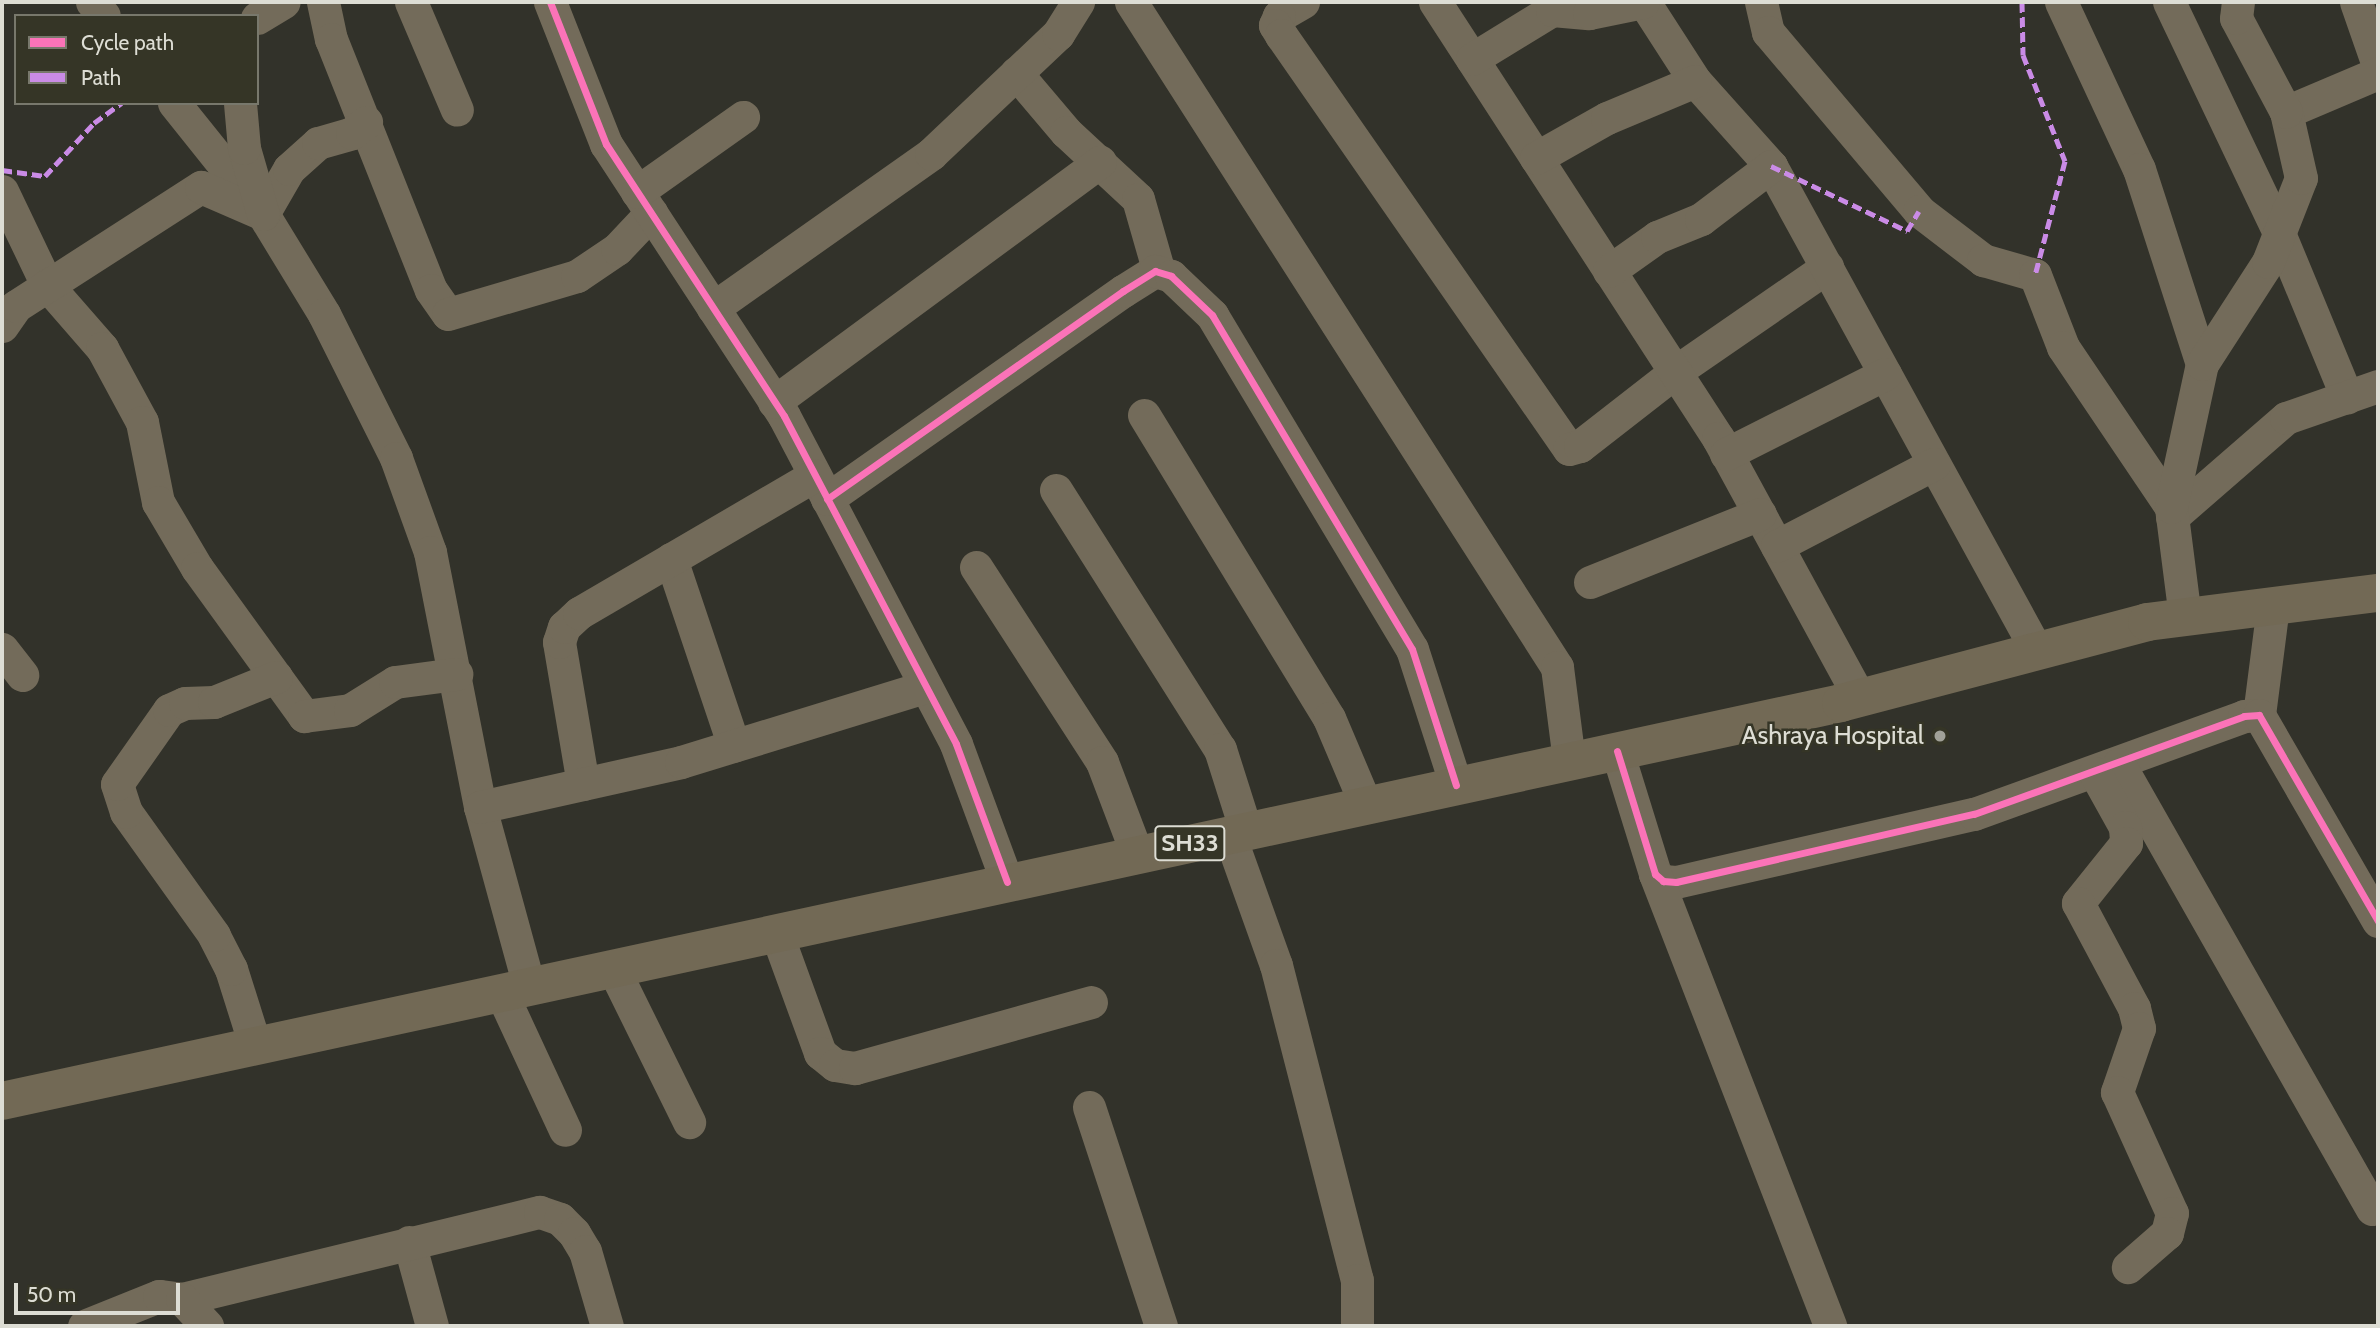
<!DOCTYPE html>
<html>
<head>
<meta charset="utf-8">
<style>
	body { margin:0 }
	#map { position:relative; width:2380px; height:1328px; overflow:hidden; background:#32322a; font-family:Cabin,sans-serif }
	div>[style] { position:absolute }
	.minor>* { height:33px; margin:-16.5px; padding:0 16.5px; transform-origin:16.5px; border-radius:16.5px; background:#736b5a }
	.major>* { height:38px; margin:-19px; padding:0 19px; transform-origin:19px; border-radius:19px; background:#726955 }
	.quiet>* { height:5px; margin-top:-2.5px; transform-origin:0; background:repeating-linear-gradient(90deg,#ca8be6 0 10px,transparent 0 15px) }
	.cycleway>* { height:7px; margin:-3.5px; padding:0 3.5px; transform-origin:3.5px; border-radius:3.5px; background:#fb73b8 }
	.dots>* { width:19px; height:19px; translate:-50% -50%; box-sizing:border-box; border:4px solid #353526; border-radius:50% }
	span { translate:-50% -50%; white-space:nowrap; text-align:center; line-height:1.15; -webkit-text-stroke:5px #353526; paint-order:stroke }
	.shield-label span { padding:2px 5px; background:#353526; border:2px solid; border-radius:5px; -webkit-text-stroke-width:0 }
	.shield-label { font-size:24px; color:#ddddd4; font-weight:700 }
	.poi-label { font-size:26px; color:#ddddd4 }
	.right { translate:-100% -50%; text-align:right }
	.frame { position:absolute; inset:0; border:4px solid #ddddd4; pointer-events:none }
	.legend { position:absolute; left:14px; top:14px; width:245px; height:91px; box-sizing:border-box; background:#353526; border:2px solid #78786c; margin:0; padding:9px 12px; list-style:none; font-size:21px; color:#ddddd4 }
	.legend li { display:flex; align-items:center; gap:14px; height:35px }
	.legend b { width:35px; border:2px solid #78786c }
	.scale { position:absolute; left:14px; top:1283px; width:166px; height:32px; box-sizing:border-box; border:4px solid #ddddd4; border-top:0; padding-left:9px; font-size:21px; line-height:24px; white-space:nowrap; color:#ddddd4; -webkit-text-stroke:5px #353526; paint-order:stroke }
</style>
</head>
<body>
<div id="map">
	<div class="minor">
		<div style="left:92px;top:2px;width:18px;rotate:49deg"></div>
		<div style="left:323px;top:2px;width:38px;rotate:78deg"></div>
		<div style="left:331px;top:39px;width:270px;rotate:68.3deg"></div>
		<div style="left:431px;top:290px;width:29px;rotate:55deg"></div>
		<div style="left:448px;top:314px;width:134px;rotate:-16.4deg"></div>
		<div style="left:577px;top:276px;width:48px;rotate:-34deg"></div>
		<div style="left:617px;top:249px;width:50px;rotate:-46.6deg"></div>
		<div style="left:411px;top:2px;width:117px;rotate:66.9deg"></div>
		<div style="left:550px;top:2px;width:153px;rotate:68.5deg"></div>
		<div style="left:606px;top:144px;width:325px;rotate:56.8deg"></div>
		<div style="left:784px;top:416px;width:370px;rotate:62.3deg"></div>
		<div style="left:956px;top:744px;width:147px;rotate:69.7deg"></div>
		<div style="left:1131px;top:2px;width:790px;rotate:57.36deg"></div>
		<div style="left:1557px;top:667px;width:95px;rotate:82.7deg"></div>
		<div style="left:1303px;top:2px;width:28px;rotate:150deg"></div>
		<div style="left:1279px;top:16px;width:10px;rotate:114deg"></div>
		<div style="left:1275px;top:25px;width:12px;rotate:59deg"></div>
		<div style="left:1281px;top:35px;width:504px;rotate:55.18deg"></div>
		<div style="left:1569px;top:449px;width:11px;rotate:-15deg"></div>
		<div style="left:1580px;top:446px;width:120px;rotate:-37.9deg"></div>
		<div style="left:1675px;top:372px;width:185px;rotate:-34.6deg"></div>
		<div style="left:1435px;top:2px;width:520px;rotate:57.01deg"></div>
		<div style="left:1718px;top:438px;width:296px;rotate:61.4deg"></div>
		<div style="left:1644px;top:2px;width:94px;rotate:57.2deg"></div>
		<div style="left:1695px;top:81px;width:114px;rotate:48.2deg"></div>
		<div style="left:1771px;top:166px;width:553px;rotate:61.26deg"></div>
		<div style="left:1761px;top:2px;width:31px;rotate:77deg"></div>
		<div style="left:1768px;top:32px;width:234px;rotate:49.8deg"></div>
		<div style="left:1919px;top:211px;width:81px;rotate:37.4deg"></div>
		<div style="left:1983px;top:260px;width:54px;rotate:16.1deg"></div>
		<div style="left:2035px;top:275px;width:77px;rotate:68.7deg"></div>
		<div style="left:2063px;top:347px;width:193px;rotate:56deg"></div>
		<div style="left:2061px;top:2px;width:184px;rotate:65deg"></div>
		<div style="left:2139px;top:169px;width:205px;rotate:72.1deg"></div>
		<div style="left:2169px;top:2px;width:256px;rotate:64.5deg"></div>
		<div style="left:2279px;top:233px;width:178px;rotate:67.5deg"></div>
		<div style="left:2356px;top:2px;width:67px;rotate:70.8deg"></div>
		<div style="left:257px;top:18px;width:31px;rotate:-31deg"></div>
		<div style="left:1472px;top:59px;width:94px;rotate:-31.5deg"></div>
		<div style="left:1552px;top:10px;width:37px;rotate:5deg"></div>
		<div style="left:1589px;top:13px;width:55px;rotate:-11.5deg"></div>
		<div style="left:1016px;top:73px;width:77px;rotate:49.7deg"></div>
		<div style="left:1066px;top:132px;width:98px;rotate:42.9deg"></div>
		<div style="left:1138px;top:199px;width:76px;rotate:74deg"></div>
		<div style="left:174px;top:103px;width:142px;rotate:51.3deg"></div>
		<div style="left:263px;top:214px;width:117px;rotate:58.6deg"></div>
		<div style="left:324px;top:314px;width:161px;rotate:63.4deg"></div>
		<div style="left:396px;top:458px;width:100px;rotate:70.1deg"></div>
		<div style="left:430px;top:552px;width:260px;rotate:78.9deg"></div>
		<div style="left:480px;top:807px;width:186px;rotate:74.7deg"></div>
		<div style="left:2286px;top:112px;width:100px;rotate:-23deg"></div>
		<div style="left:1536px;top:158px;width:81px;rotate:-29.4deg"></div>
		<div style="left:1607px;top:118px;width:95px;rotate:-22.8deg"></div>
		<div style="left:2px;top:191px;width:104px;rotate:64.4deg"></div>
		<div style="left:47px;top:285px;width:84px;rotate:48.9deg"></div>
		<div style="left:102px;top:348px;width:84px;rotate:61.6deg"></div>
		<div style="left:142px;top:422px;width:82px;rotate:78.7deg"></div>
		<div style="left:158px;top:502px;width:77px;rotate:59.4deg"></div>
		<div style="left:197px;top:568px;width:183px;rotate:54.1deg"></div>
		<div style="left:304px;top:716px;width:46px;rotate:-7.4deg"></div>
		<div style="left:350px;top:710px;width:53px;rotate:-31.9deg"></div>
		<div style="left:395px;top:682px;width:62px;rotate:-7.5deg"></div>
		<div style="left:637px;top:192px;width:130px;rotate:-35.3deg"></div>
		<div style="left:263px;top:214px;width:52px;rotate:-60deg"></div>
		<div style="left:289px;top:169px;width:39px;rotate:-42deg"></div>
		<div style="left:318px;top:143px;width:35px;rotate:-16deg"></div>
		<div style="left:352px;top:133px;width:18px;rotate:-38deg"></div>
		<div style="left:1609px;top:271px;width:59px;rotate:-35.3deg"></div>
		<div style="left:1657px;top:237px;width:48px;rotate:-22.2deg"></div>
		<div style="left:1701px;top:219px;width:88px;rotate:-37.1deg"></div>
		<div style="left:713px;top:308px;width:267px;rotate:-35.2deg"></div>
		<div style="left:931px;top:154px;width:175px;rotate:-43.4deg"></div>
		<div style="left:1058px;top:34px;width:38px;rotate:-58deg"></div>
		<div style="left:2px;top:326px;width:24px;rotate:-55deg"></div>
		<div style="left:16px;top:306px;width:220px;rotate:-32.8deg"></div>
		<div style="left:201px;top:187px;width:68px;rotate:23.5deg"></div>
		<div style="left:263px;top:214px;width:69px;rotate:-106.1deg"></div>
		<div style="left:244px;top:148px;width:45px;rotate:-95.1deg"></div>
		<div style="left:774px;top:402px;width:405px;rotate:-36.4deg"></div>
		<div style="left:1144px;top:415px;width:355px;rotate:58.6deg"></div>
		<div style="left:1329px;top:718px;width:95px;rotate:67deg"></div>
		<div style="left:1726px;top:454px;width:178px;rotate:-26.7deg"></div>
		<div style="left:1056px;top:490px;width:307px;rotate:57.7deg"></div>
		<div style="left:1220px;top:749px;width:86px;rotate:72.4deg"></div>
		<div style="left:827px;top:499px;width:362px;rotate:-35.1deg"></div>
		<div style="left:1123px;top:291px;width:38px;rotate:-32deg"></div>
		<div style="left:1155px;top:271px;width:17px;rotate:17deg"></div>
		<div style="left:1171px;top:276px;width:57px;rotate:43.6deg"></div>
		<div style="left:1212px;top:315px;width:389px;rotate:59.1deg"></div>
		<div style="left:1412px;top:649px;width:143px;rotate:72.1deg"></div>
		<div style="left:2172px;top:517px;width:151px;rotate:-41deg"></div>
		<div style="left:2286px;top:418px;width:97px;rotate:-19.2deg"></div>
		<div style="left:1777px;top:546px;width:177px;rotate:-27.6deg"></div>
		<div style="left:671px;top:559px;width:197px;rotate:71.4deg"></div>
		<div style="left:976px;top:567px;width:232px;rotate:57.1deg"></div>
		<div style="left:1102px;top:762px;width:98px;rotate:69.2deg"></div>
		<div style="left:1590px;top:582px;width:183px;rotate:-21.8deg"></div>
		<div style="left:2185px;top:617px;width:111px;rotate:-97.3deg"></div>
		<div style="left:2171px;top:507px;width:146px;rotate:-77.8deg"></div>
		<div style="left:2202px;top:364px;width:121px;rotate:-57.1deg"></div>
		<div style="left:2268px;top:262px;width:90px;rotate:-68.6deg"></div>
		<div style="left:2301px;top:178px;width:68px;rotate:-102.8deg"></div>
		<div style="left:2286px;top:112px;width:106px;rotate:-118deg"></div>
		<div style="left:2236px;top:18px;width:16px;rotate:-83deg"></div>
		<div style="left:2px;top:649px;width:33px;rotate:52deg"></div>
		<div style="left:2259px;top:715px;width:110px;rotate:-82.7deg"></div>
		<div style="left:1617px;top:751px;width:129px;rotate:72.8deg"></div>
		<div style="left:1655px;top:874px;width:11px;rotate:41deg"></div>
		<div style="left:1663px;top:881px;width:13px;rotate:4deg"></div>
		<div style="left:1676px;top:882px;width:306px;rotate:-12.9deg"></div>
		<div style="left:1974px;top:814px;width:287px;rotate:-19.9deg"></div>
		<div style="left:2244px;top:716px;width:15px;rotate:-4deg"></div>
		<div style="left:2259px;top:715px;width:238px;rotate:60deg"></div>
		<div style="left:2119px;top:764px;width:512px;rotate:60.38deg"></div>
		<div style="left:2095px;top:773px;width:62px;rotate:60.9deg"></div>
		<div style="left:2125px;top:827px;width:16px;rotate:86deg"></div>
		<div style="left:2126px;top:843px;width:77px;rotate:128.7deg"></div>
		<div style="left:2078px;top:903px;width:119px;rotate:61.9deg"></div>
		<div style="left:2134px;top:1008px;width:21px;rotate:76deg"></div>
		<div style="left:2139px;top:1028px;width:68px;rotate:109deg"></div>
		<div style="left:2117px;top:1092px;width:133px;rotate:65.6deg"></div>
		<div style="left:2172px;top:1213px;width:21px;rotate:104deg"></div>
		<div style="left:2167px;top:1233px;width:52px;rotate:138.9deg"></div>
		<div style="left:583px;top:784px;width:144px;rotate:-99.6deg"></div>
		<div style="left:559px;top:642px;width:16px;rotate:-72deg"></div>
		<div style="left:564px;top:627px;width:21px;rotate:-43deg"></div>
		<div style="left:579px;top:613px;width:273px;rotate:-30.3deg"></div>
		<div style="left:480px;top:807px;width:206px;rotate:-12.6deg"></div>
		<div style="left:681px;top:762px;width:255px;rotate:-17.1deg"></div>
		<div style="left:1229px;top:834px;width:139px;rotate:70.3deg"></div>
		<div style="left:1276px;top:965px;width:325px;rotate:75.6deg"></div>
		<div style="left:1357px;top:1280px;width:46px;rotate:90deg"></div>
		<div style="left:1655px;top:874px;width:485px;rotate:68.8deg"></div>
		<div style="left:776px;top:932px;width:129px;rotate:70deg"></div>
		<div style="left:820px;top:1053px;width:19px;rotate:39deg"></div>
		<div style="left:835px;top:1065px;width:20px;rotate:9deg"></div>
		<div style="left:855px;top:1068px;width:245px;rotate:-15.6deg"></div>
		<div style="left:613px;top:968px;width:172px;rotate:63.7deg"></div>
		<div style="left:501px;top:992px;width:152px;rotate:65.1deg"></div>
		<div style="left:255px;top:1045px;width:80px;rotate:-107.5deg"></div>
		<div style="left:231px;top:969px;width:38px;rotate:-117deg"></div>
		<div style="left:214px;top:935px;width:151px;rotate:-125.6deg"></div>
		<div style="left:126px;top:812px;width:29px;rotate:-108deg"></div>
		<div style="left:117px;top:784px;width:90px;rotate:-54.9deg"></div>
		<div style="left:169px;top:710px;width:17px;rotate:-24deg"></div>
		<div style="left:185px;top:703px;width:29px;rotate:-2deg"></div>
		<div style="left:214px;top:702px;width:67px;rotate:-22deg"></div>
		<div style="left:1089px;top:1107px;width:231px;rotate:71.8deg"></div>
		<div style="left:409px;top:1242px;width:87px;rotate:74.7deg"></div>
		<div style="left:182px;top:1299px;width:368px;rotate:-13.7deg"></div>
		<div style="left:540px;top:1212px;width:21px;rotate:19deg"></div>
		<div style="left:560px;top:1219px;width:20px;rotate:45deg"></div>
		<div style="left:574px;top:1233px;width:21px;rotate:59deg"></div>
		<div style="left:585px;top:1251px;width:78px;rotate:73.7deg"></div>
		<div style="left:84px;top:1326px;width:81px;rotate:-21.8deg"></div>
		<div style="left:159px;top:1296px;width:23px;rotate:7deg"></div>
		<div style="left:182px;top:1299px;width:37px;rotate:47deg"></div>
	</div>
	<div class="major">
		<div style="left:2px;top:1101px;width:1882px;rotate:-12.21deg"></div>
		<div style="left:1841px;top:703px;width:317px;rotate:-14.8deg"></div>
		<div style="left:2147px;top:622px;width:233px;rotate:-7.2deg"></div>
	</div>
	<div class="quiet">
		<div style="left:2022px;top:2px;width:53px;rotate:88.9deg"></div>
		<div style="left:2023px;top:55px;width:114px;rotate:68.4deg"></div>
		<div style="left:2065px;top:161px;width:118px;rotate:104.7deg"></div>
		<div style="left:1771px;top:166px;width:151px;rotate:25.5deg"></div>
		<div style="left:1907px;top:231px;width:23px;rotate:-59deg"></div>
		<div style="left:2px;top:170px;width:43px;rotate:7.9deg"></div>
		<div style="left:45px;top:176px;width:72px;rotate:-47.2deg"></div>
		<div style="left:94px;top:123px;width:34px;rotate:-36deg"></div>
	</div>
	<div class="cycleway">
		<div style="left:550px;top:2px;width:153px;rotate:68.5deg"></div>
		<div style="left:606px;top:144px;width:325px;rotate:56.8deg"></div>
		<div style="left:784px;top:416px;width:370px;rotate:62.3deg"></div>
		<div style="left:956px;top:744px;width:147px;rotate:69.7deg"></div>
		<div style="left:827px;top:499px;width:362px;rotate:-35.1deg"></div>
		<div style="left:1123px;top:291px;width:38px;rotate:-32deg"></div>
		<div style="left:1155px;top:271px;width:17px;rotate:17deg"></div>
		<div style="left:1171px;top:276px;width:57px;rotate:43.6deg"></div>
		<div style="left:1212px;top:315px;width:389px;rotate:59.1deg"></div>
		<div style="left:1412px;top:649px;width:143px;rotate:72.1deg"></div>
		<div style="left:1617px;top:751px;width:129px;rotate:72.8deg"></div>
		<div style="left:1655px;top:874px;width:11px;rotate:41deg"></div>
		<div style="left:1663px;top:881px;width:13px;rotate:4deg"></div>
		<div style="left:1676px;top:882px;width:306px;rotate:-12.9deg"></div>
		<div style="left:1974px;top:814px;width:287px;rotate:-19.9deg"></div>
		<div style="left:2244px;top:716px;width:15px;rotate:-4deg"></div>
		<div style="left:2259px;top:715px;width:238px;rotate:60deg"></div>
	</div>
	<div class="dots">
		<div style="left:1940px;top:736px;background:#a1a198"></div>
	</div>
	<div class="shield-label">
		<span style="left:1190px;top:843px">SH33</span>
	</div>
	<div class="poi-label">
		<span class="right" style="left:1924px;top:736px">Ashraya Hospital</span>
	</div>
	<div class="frame"></div>
	<ul class="legend">
	<li><b style="height:9px;background:#fb73b8"></b>Cycle path</li>
	<li><b style="height:9px;background:#ca8be6"></b>Path</li>
	</ul>
	<div class="scale">50 m</div>
</div>
</body>
</html>
